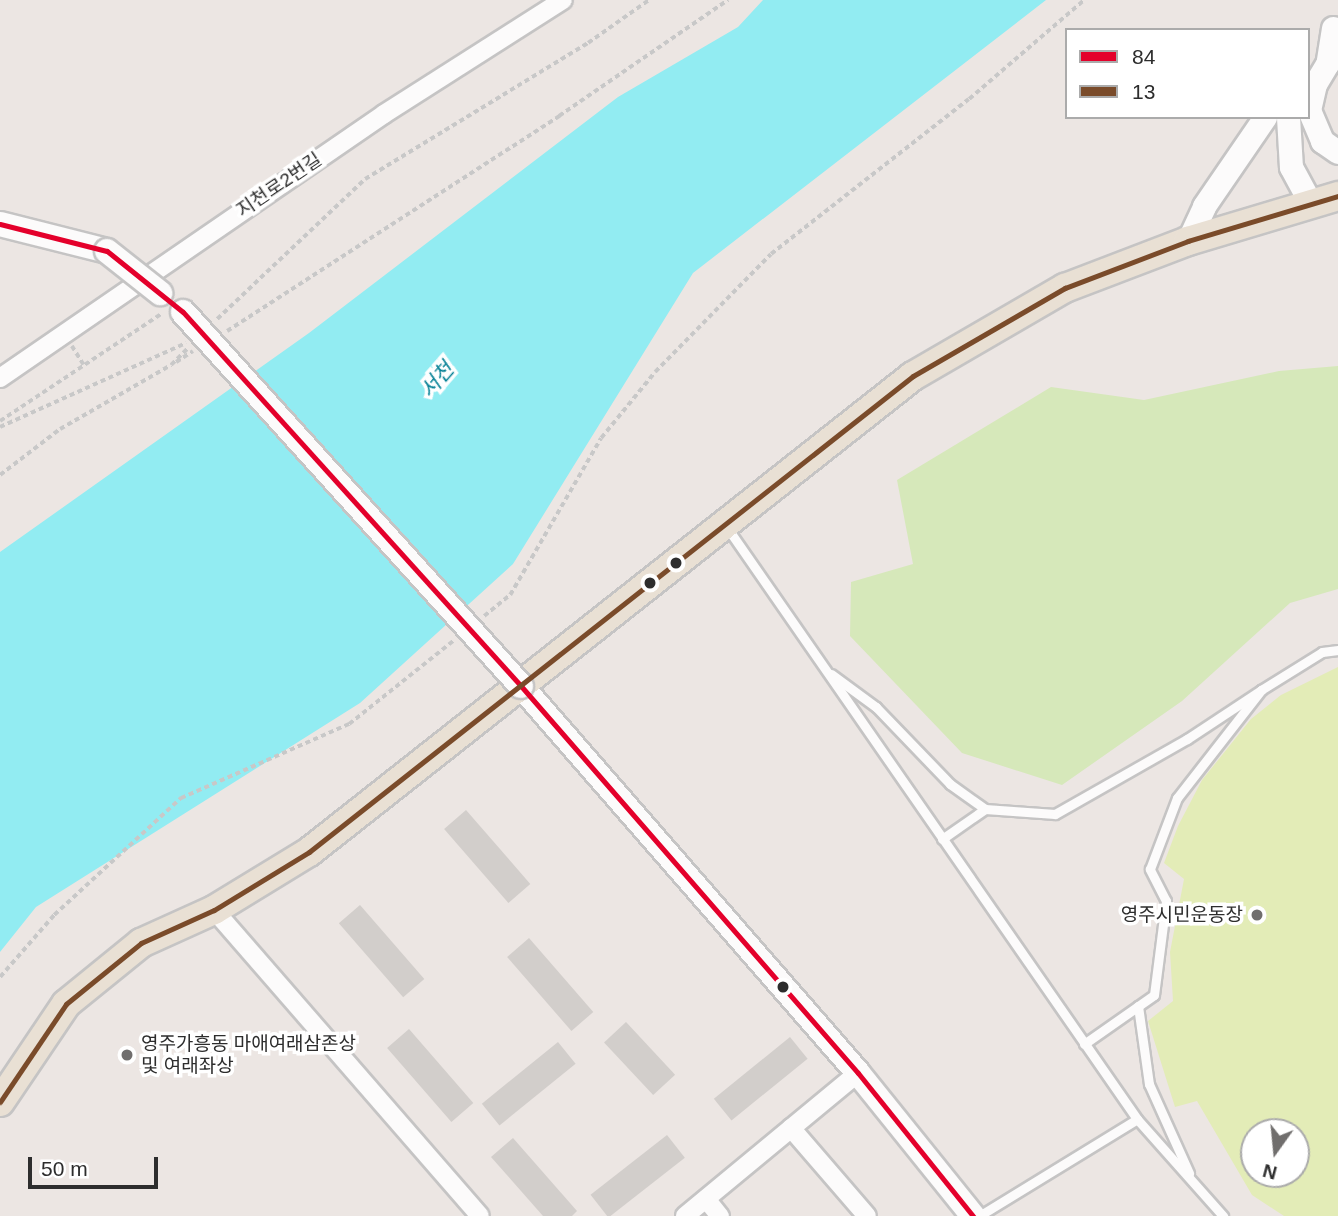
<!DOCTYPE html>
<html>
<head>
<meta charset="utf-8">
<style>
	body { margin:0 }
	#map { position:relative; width:1338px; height:1216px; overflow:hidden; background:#ece6e3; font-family:Helvetica,"Noto Sans KR",sans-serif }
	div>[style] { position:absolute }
	.green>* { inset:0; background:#d6e8ba }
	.pitch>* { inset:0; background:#e3ecb7 }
	.water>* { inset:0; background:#92ecf2 }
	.building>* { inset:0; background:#d2cecb; transform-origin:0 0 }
	.path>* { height:3.5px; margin-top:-1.75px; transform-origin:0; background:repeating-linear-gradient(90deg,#c8c8c8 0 5px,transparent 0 8.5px) }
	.roads { filter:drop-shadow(2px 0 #c5c4c4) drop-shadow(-2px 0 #c5c4c4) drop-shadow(0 2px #c5c4c4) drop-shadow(0 -2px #c5c4c4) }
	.service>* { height:9px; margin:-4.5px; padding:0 4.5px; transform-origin:4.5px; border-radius:4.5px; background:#fcfbfb }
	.minor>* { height:18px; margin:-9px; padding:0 9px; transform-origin:9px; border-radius:9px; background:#fcfbfb }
	.tertiary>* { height:23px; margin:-11.5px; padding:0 11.5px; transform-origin:11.5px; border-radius:11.5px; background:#fcfbfb }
	.secondary>* { height:24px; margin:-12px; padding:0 12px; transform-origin:12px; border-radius:12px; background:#fcfbfb }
	.primary>* { height:28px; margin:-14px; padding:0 14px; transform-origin:14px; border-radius:14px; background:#e9e0d4 }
	.bridges { filter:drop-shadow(2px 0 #c5c4c4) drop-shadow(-2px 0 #c5c4c4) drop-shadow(0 2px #c5c4c4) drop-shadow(0 -2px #c5c4c4) }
	.secondary-bridge>* { height:24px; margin:-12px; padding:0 12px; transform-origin:12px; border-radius:12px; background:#fcfbfb }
	.bus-1>* { height:5px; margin:-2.5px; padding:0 2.5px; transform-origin:2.5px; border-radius:2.5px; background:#e4002b }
	.bus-2>* { height:5px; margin:-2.5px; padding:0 2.5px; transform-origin:2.5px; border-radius:2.5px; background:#7a4b2a }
	.dots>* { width:19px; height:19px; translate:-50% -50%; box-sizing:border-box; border:4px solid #fff; border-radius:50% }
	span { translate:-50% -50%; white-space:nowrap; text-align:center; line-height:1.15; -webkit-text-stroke:7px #fff; paint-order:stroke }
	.street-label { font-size:19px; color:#2d2d2d }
	.poi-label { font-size:19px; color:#2d2d2d }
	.right { translate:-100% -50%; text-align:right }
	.left { translate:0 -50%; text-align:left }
	.water-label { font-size:21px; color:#058095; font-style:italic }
	.legend { position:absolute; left:1065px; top:28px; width:245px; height:91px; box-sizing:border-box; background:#fff; border:2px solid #ababab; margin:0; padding:9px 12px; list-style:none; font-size:21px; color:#2d2d2d }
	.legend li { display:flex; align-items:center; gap:14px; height:35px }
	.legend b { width:35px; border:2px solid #ababab }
	.north { position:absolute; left:1240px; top:1118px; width:70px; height:70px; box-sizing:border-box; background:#fff; border:2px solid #ababab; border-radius:50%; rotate:195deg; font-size:19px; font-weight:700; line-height:28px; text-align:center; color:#2d2d2d }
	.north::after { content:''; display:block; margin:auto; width:24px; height:32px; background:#706e6d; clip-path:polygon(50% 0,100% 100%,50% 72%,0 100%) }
	.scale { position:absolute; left:28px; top:1157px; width:130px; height:32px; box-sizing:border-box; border:4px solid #2d2d2d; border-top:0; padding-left:9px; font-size:21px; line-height:24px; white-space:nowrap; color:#2d2d2d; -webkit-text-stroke:5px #fff; paint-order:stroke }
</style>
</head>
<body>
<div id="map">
	<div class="green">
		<div style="clip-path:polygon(1338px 366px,1338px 589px,1290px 603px,1182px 701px,1062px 785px,962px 753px,850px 636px,851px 582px,913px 564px,897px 480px,1051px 387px,1144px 400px,1279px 371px)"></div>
	</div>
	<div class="pitch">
		<div style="clip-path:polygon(evenodd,1338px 667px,1338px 1216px,1284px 1216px,1252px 1195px,1197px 1101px,1175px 1107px,1148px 1021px,1173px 1001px,1170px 952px,1184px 879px,1164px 863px,1178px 826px,1202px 780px,1251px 719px,1281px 695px,1338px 667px,1254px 1132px,1296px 1132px,1296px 1174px,1254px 1174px,1254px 1132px)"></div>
	</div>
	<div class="water">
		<div style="clip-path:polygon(763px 0,1046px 0,693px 273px,513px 564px,360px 703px,36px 907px,0 952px,0 552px,309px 333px,618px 97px,738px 27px)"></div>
	</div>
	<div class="building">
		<div style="left:466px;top:810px;width:98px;height:29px;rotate:49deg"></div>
		<div style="left:360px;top:905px;width:98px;height:28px;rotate:49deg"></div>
		<div style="left:529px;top:938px;width:98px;height:29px;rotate:49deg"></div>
		<div style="left:626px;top:1022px;width:72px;height:30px;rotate:47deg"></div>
		<div style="left:409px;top:1029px;width:98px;height:29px;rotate:49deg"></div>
		<div style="left:790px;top:1037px;width:28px;height:98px;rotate:51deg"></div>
		<div style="left:558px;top:1042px;width:28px;height:98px;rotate:51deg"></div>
		<div style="left:667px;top:1135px;width:29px;height:97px;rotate:52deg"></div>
		<div style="clip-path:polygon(513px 1138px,577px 1211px,572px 1216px,543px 1216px,491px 1157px)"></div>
	</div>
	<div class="path">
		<div style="left:217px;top:319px;width:204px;rotate:-43.4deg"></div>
		<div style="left:365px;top:179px;width:261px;rotate:-31.4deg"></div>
		<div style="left:588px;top:43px;width:75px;rotate:-35.2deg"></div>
		<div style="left:227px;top:331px;width:396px;rotate:-32.9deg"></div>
		<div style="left:559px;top:116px;width:205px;rotate:-34.5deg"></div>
		<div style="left:72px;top:346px;width:22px;rotate:58deg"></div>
		<div style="left:176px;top:362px;width:20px;rotate:-33deg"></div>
		<div style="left:0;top:421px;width:193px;rotate:-33.6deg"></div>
		<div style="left:0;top:427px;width:204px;rotate:-24.3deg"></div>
		<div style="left:0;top:475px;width:76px;rotate:-37.5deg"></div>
		<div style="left:60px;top:429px;width:128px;rotate:-30deg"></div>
		<div style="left:171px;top:365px;width:25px;rotate:-45deg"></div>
		<div style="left:484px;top:616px;width:33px;rotate:-39deg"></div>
		<div style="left:510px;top:595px;width:181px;rotate:-59.9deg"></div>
		<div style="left:601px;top:438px;width:85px;rotate:-50.7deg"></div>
		<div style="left:655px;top:372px;width:165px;rotate:-45.5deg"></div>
		<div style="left:771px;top:254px;width:251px;rotate:-38.1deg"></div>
		<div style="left:969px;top:99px;width:152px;rotate:-40.7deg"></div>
		<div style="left:0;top:977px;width:82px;rotate:-48.9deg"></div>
		<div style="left:54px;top:915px;width:173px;rotate:-42.7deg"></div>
		<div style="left:181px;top:798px;width:184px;rotate:-23.8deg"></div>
		<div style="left:349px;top:724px;width:133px;rotate:-38.6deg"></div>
	</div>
	<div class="roads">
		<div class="service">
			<div style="left:726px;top:526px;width:722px;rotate:55.27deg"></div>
			<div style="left:1137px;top:1119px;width:130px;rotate:48.4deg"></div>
			<div style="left:831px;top:674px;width:56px;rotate:36.3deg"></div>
			<div style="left:876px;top:707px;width:107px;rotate:46.1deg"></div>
			<div style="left:950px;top:784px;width:43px;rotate:35.5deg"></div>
			<div style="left:985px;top:809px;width:70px;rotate:4.1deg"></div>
			<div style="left:1055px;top:814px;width:152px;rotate:-29.6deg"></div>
			<div style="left:1187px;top:739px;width:89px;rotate:-33.5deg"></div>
			<div style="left:942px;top:839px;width:52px;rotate:-34.9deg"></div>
			<div style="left:1138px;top:1006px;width:79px;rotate:82deg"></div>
			<div style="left:1149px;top:1084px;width:98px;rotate:65.8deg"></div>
			<div style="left:1084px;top:1044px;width:85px;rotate:-35deg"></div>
			<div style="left:1154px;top:995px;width:95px;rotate:-82.7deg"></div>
			<div style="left:1166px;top:901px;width:36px;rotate:-117deg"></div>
			<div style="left:1150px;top:869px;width:76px;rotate:-69.2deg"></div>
			<div style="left:1177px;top:798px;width:137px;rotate:-52.1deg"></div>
			<div style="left:1261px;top:690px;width:72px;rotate:-31.9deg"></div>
			<div style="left:1322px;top:652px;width:16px;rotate:-7deg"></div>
			<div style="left:979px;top:1216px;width:185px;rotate:-31.5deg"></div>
		</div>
		<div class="minor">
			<div style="left:0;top:378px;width:466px;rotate:-34.5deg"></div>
			<div style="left:384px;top:114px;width:212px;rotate:-32.5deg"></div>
			<div style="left:214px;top:910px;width:405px;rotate:49deg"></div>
			<div style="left:791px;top:1128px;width:116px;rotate:49.2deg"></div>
			<div style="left:706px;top:1199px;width:22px;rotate:51deg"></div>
			<div style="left:685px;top:1216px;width:224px;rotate:-39.6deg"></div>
		</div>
		<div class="tertiary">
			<div style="left:1333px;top:28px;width:36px;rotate:99deg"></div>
			<div style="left:1327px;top:64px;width:23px;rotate:121deg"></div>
			<div style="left:1315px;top:84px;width:27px;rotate:103deg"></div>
			<div style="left:1309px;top:110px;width:34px;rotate:67deg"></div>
			<div style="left:1322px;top:141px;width:19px;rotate:35deg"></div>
			<div style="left:1288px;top:117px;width:50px;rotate:86.6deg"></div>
			<div style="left:1291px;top:167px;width:42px;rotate:61.6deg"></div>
			<div style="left:1188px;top:241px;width:38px;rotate:-65deg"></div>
			<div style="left:1204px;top:206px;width:108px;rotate:-55.6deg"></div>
		</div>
		<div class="secondary">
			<div style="left:0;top:224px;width:110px;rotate:14.2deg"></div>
			<div style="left:521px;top:686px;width:513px;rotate:48.95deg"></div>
			<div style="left:858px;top:1073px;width:184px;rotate:51.2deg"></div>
		</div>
		<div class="primary">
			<div style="left:0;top:1102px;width:118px;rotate:-56deg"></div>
			<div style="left:66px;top:1004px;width:97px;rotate:-39.1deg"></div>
			<div style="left:141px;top:943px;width:80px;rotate:-24.3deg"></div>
			<div style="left:214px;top:910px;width:111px;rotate:-31.4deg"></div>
			<div style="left:309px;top:852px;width:769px;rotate:-38.24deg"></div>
			<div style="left:913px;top:376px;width:176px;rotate:-30.1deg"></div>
			<div style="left:1065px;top:288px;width:132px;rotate:-20.9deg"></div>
			<div style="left:1188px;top:241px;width:157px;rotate:-16.7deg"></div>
		</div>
	</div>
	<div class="bridges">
		<div class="secondary-bridge">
			<div style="left:107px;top:251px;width:68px;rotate:38.4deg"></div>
			<div style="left:183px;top:312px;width:504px;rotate:47.89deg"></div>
		</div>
	</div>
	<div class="bus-1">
		<div style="left:0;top:224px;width:110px;rotate:14.2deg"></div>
		<div style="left:107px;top:251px;width:97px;rotate:38.8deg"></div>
		<div style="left:183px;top:312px;width:504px;rotate:47.89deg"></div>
		<div style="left:521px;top:686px;width:513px;rotate:48.95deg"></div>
		<div style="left:858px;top:1073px;width:184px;rotate:51.2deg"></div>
	</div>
	<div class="bus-2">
		<div style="left:0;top:1102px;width:118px;rotate:-56deg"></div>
		<div style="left:66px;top:1004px;width:97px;rotate:-39.1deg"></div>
		<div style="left:141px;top:943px;width:80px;rotate:-24.3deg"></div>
		<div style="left:214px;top:910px;width:111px;rotate:-31.4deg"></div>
		<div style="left:309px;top:852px;width:769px;rotate:-38.24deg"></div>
		<div style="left:913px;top:376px;width:176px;rotate:-30.1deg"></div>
		<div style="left:1065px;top:288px;width:132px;rotate:-20.9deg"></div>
		<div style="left:1188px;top:241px;width:157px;rotate:-16.7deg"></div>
	</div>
	<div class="dots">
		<div style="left:676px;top:563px;background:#2d2d2d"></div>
		<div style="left:650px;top:583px;background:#2d2d2d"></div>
		<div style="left:1257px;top:915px;background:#706e6d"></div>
		<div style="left:783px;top:987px;background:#2d2d2d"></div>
		<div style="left:127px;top:1055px;background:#706e6d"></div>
	</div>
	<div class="street-label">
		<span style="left:279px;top:185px;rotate:-34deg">지천로2번길</span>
	</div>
	<div class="poi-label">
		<span class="right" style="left:1243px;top:915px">영주시민운동장</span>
		<span class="left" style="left:141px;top:1055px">영주가흥동 마애여래삼존상<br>및 여래좌상</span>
	</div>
	<div class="water-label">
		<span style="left:437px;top:380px;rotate:-49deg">서천</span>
	</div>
	<ul class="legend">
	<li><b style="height:9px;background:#e4002b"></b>84</li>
	<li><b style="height:9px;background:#7a4b2a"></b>13</li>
	</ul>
	<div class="north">N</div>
	<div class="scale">50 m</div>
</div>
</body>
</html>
